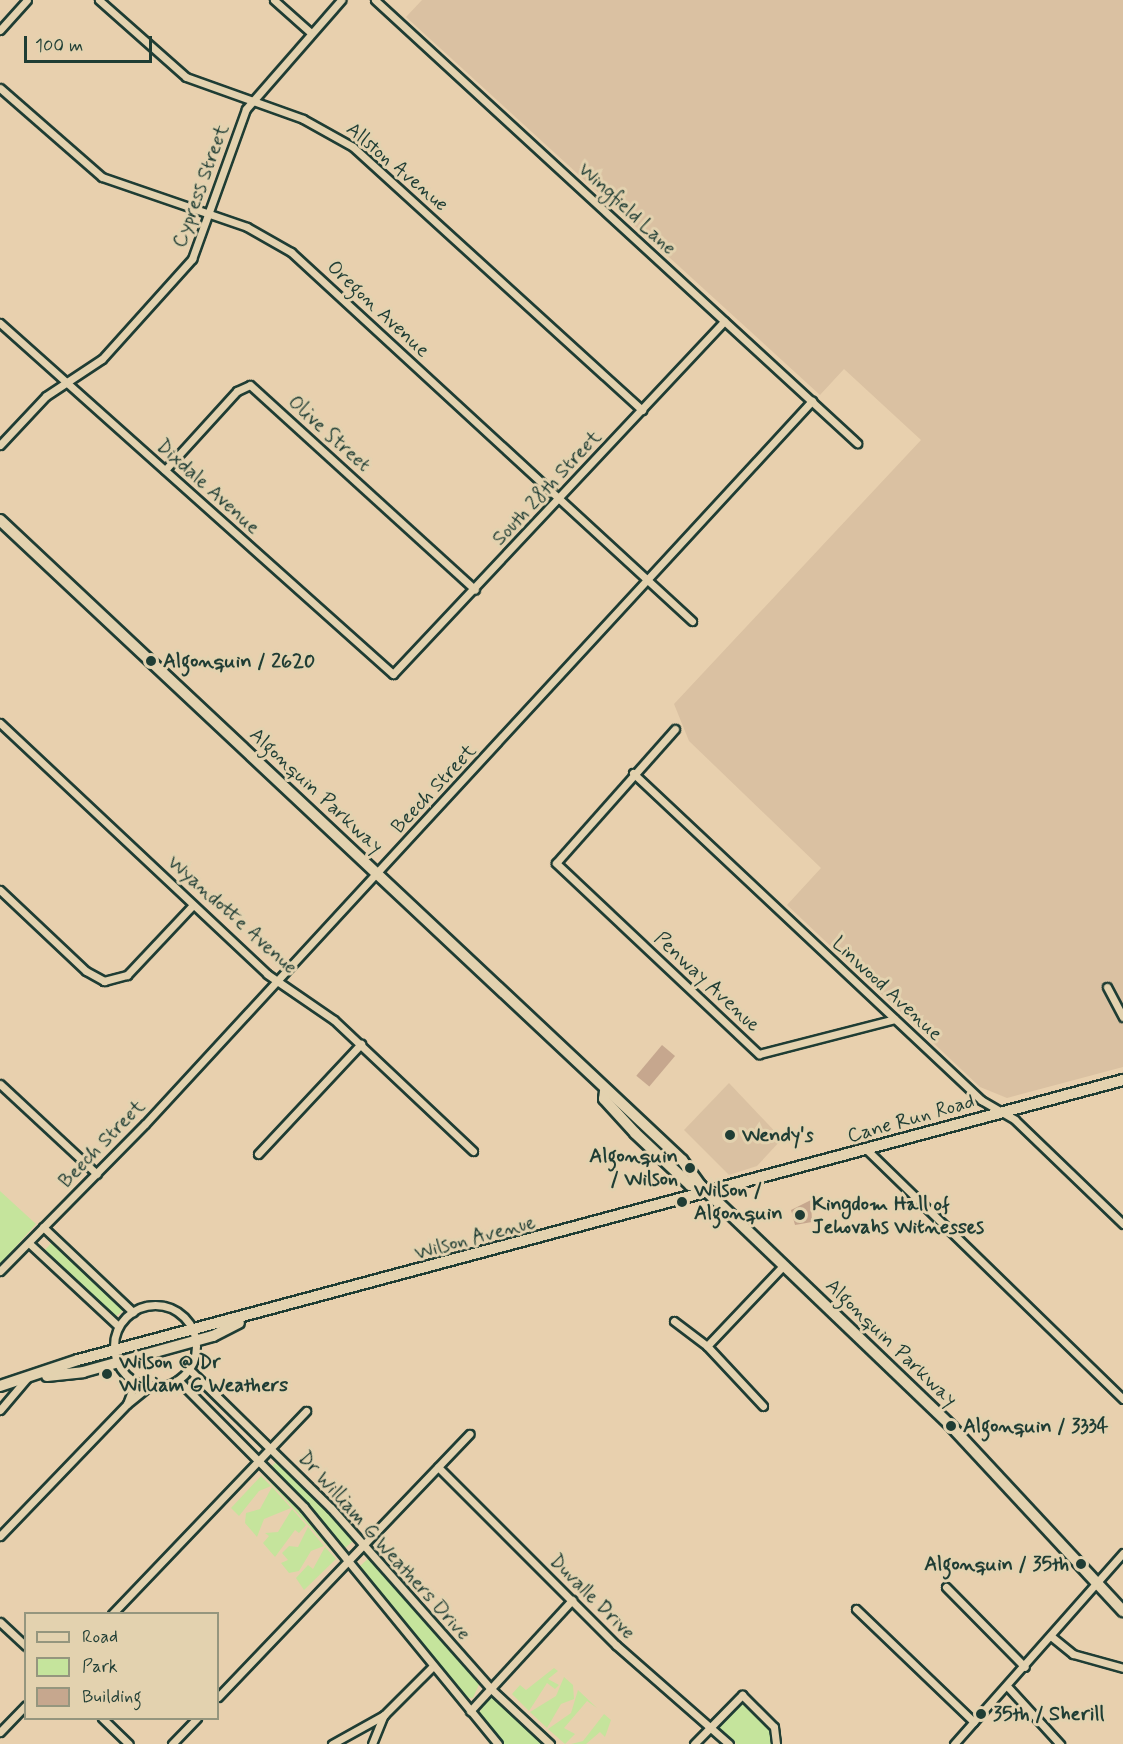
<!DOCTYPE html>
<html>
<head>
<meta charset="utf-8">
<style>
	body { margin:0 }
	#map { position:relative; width:1123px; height:1744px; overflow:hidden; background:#e8d0ae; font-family:Mynerve,sans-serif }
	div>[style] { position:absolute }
	.built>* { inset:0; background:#dac1a2 }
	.green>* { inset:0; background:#c5e49c; transform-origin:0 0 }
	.building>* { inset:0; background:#c6a78e; transform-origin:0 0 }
	.roads { filter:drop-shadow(2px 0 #1f3d34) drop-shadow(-2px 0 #1f3d34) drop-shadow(0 2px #1f3d34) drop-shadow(0 -2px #1f3d34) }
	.street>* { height:7px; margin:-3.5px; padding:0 3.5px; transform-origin:3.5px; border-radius:3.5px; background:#e3d2af }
	.street>.ring { margin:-3.5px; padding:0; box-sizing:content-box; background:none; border:7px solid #e3d2af; border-radius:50% }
	.secondary>* { height:10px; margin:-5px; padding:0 5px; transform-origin:5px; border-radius:5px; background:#e3d2af }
	.dots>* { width:16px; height:16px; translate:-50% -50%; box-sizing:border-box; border:3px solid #e3d2af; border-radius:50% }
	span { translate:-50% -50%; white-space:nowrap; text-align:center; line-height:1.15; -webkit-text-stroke:6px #e3d2af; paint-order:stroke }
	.street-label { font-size:20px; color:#1f3d34 }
	.poi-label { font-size:20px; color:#1f3d34; font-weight:700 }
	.left { translate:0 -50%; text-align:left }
	.right { translate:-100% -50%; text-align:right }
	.legend { position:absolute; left:24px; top:1612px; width:195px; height:108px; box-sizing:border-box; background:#e3d2af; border:2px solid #95967e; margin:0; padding:8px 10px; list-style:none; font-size:18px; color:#1f3d34 }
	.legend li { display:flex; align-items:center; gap:12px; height:30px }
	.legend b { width:30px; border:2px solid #95967e }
	.scale { position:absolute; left:24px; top:36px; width:128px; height:27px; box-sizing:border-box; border:3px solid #1f3d34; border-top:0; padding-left:8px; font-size:18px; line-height:21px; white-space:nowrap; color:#1f3d34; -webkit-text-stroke:4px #e3d2af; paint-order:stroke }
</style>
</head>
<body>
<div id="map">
	<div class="built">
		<div style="clip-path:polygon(422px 0,1123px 0,1123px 1067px,1007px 1098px,980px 1087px,787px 905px,821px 868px,689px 741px,674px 704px,921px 440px,844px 369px,820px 395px,406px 17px)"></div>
		<div style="clip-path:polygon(729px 1083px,782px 1139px,757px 1166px,729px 1175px,684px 1130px)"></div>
	</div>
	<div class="green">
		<div style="clip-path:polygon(0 1191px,36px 1224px,0 1264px)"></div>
		<div style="clip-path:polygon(54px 1240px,125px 1308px,120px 1313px,115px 1317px,45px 1250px)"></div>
		<div style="clip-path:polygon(278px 1460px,354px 1540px,345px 1548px,272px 1466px)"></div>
		<div style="left:266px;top:1472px;width:111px;height:4px;rotate:48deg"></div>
		<div style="clip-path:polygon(261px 1476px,271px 1486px,259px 1491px,239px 1516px,231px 1508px)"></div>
		<div style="clip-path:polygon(272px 1487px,291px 1508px,264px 1519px,257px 1537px,245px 1523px,246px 1513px,260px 1509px)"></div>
		<div style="clip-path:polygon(292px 1509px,306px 1525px,299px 1533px,295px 1530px,275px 1557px,263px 1543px,269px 1536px,265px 1533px,278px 1532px)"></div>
		<div style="clip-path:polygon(308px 1527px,324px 1546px,311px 1551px,299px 1571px,289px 1573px,281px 1563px,288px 1560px,282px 1553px,289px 1546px,298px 1547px)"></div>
		<div style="clip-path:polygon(325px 1547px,336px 1559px,304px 1590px,296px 1578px,308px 1565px,313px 1569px)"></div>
		<div style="clip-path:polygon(370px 1557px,480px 1682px,473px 1698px,463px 1697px,360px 1566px)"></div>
		<div style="clip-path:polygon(554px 1668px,558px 1671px,548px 1679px,559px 1685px,555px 1689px,547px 1683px,529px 1711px,512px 1694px,520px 1685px,526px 1690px)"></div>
		<div style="clip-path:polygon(564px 1677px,573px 1685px,574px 1699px,561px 1704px,547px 1728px,530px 1712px,556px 1696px)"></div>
		<div style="clip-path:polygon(578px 1690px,597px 1708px,587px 1701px,582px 1707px,564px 1728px,575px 1734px,565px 1744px,548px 1729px,571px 1713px)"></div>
		<div style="clip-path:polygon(488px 1698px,495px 1698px,544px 1744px,504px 1744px,478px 1715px)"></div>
		<div style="clip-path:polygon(742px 1701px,773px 1731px,772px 1744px,737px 1744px,717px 1729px)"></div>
		<div style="clip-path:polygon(604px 1714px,611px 1720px,605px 1737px,600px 1732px,586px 1744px,571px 1744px,583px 1741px)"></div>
	</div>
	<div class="building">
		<div style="left:662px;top:1045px;width:17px;height:40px;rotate:40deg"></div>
		<div style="clip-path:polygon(811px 1200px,812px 1222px,795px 1225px,791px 1210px)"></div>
	</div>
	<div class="roads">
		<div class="street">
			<div style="left:99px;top:0;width:116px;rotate:41.5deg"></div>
			<div style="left:186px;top:77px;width:124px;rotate:19.7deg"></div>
			<div style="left:303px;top:119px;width:57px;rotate:29.2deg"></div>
			<div style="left:353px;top:147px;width:391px;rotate:42.3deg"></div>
			<div style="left:274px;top:0;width:50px;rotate:41.7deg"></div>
			<div style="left:375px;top:0;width:655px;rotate:42.59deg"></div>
			<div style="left:0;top:30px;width:40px;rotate:-48deg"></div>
			<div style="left:0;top:88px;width:135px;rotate:41.1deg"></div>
			<div style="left:102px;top:177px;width:153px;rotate:19deg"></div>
			<div style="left:247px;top:227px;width:51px;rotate:29.6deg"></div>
			<div style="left:291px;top:252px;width:545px;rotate:42.62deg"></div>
			<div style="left:0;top:323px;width:527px;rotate:41.77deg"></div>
			<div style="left:393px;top:674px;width:484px;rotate:-46.8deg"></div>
			<div style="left:0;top:445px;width:67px;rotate:-46.8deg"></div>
			<div style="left:46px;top:396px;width:67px;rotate:-33.5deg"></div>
			<div style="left:102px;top:359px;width:135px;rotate:-48deg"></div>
			<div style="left:192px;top:259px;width:159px;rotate:-70.2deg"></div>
			<div style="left:246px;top:109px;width:145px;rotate:-48.9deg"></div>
			<div style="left:165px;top:470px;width:107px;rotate:-47.7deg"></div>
			<div style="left:237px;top:391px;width:14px;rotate:-25deg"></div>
			<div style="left:250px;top:385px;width:304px;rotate:42.3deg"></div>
			<div style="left:0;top:723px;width:366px;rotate:43.2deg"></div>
			<div style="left:267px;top:974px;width:81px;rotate:34.5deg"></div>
			<div style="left:334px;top:1020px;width:191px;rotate:43.3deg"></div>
			<div style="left:675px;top:729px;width:179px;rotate:131.6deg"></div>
			<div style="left:556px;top:863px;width:279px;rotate:43.3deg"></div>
			<div style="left:759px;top:1054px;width:140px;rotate:-14.4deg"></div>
			<div style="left:633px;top:773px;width:478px;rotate:43.2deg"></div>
			<div style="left:981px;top:1100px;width:39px;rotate:30deg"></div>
			<div style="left:1015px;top:1120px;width:150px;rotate:43.9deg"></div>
			<div style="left:0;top:890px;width:118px;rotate:43.3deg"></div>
			<div style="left:86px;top:971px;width:21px;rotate:29deg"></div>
			<div style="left:104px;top:981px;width:24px;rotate:-15deg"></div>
			<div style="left:127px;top:975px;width:96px;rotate:-46.7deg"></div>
			<div style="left:1107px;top:987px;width:34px;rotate:62deg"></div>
			<div style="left:0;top:1084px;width:132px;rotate:42.9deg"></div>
			<div style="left:867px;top:1150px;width:357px;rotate:44.2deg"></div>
			<div style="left:258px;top:1154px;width:151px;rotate:-46.9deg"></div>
			<div style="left:43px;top:1227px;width:124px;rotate:43.4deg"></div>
			<div style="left:31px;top:1245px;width:117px;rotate:42.9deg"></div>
			<div style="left:0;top:1271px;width:206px;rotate:-45.4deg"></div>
			<div style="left:145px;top:1124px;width:984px;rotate:-47.31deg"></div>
			<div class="ring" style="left:114px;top:1305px;width:75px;height:75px"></div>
			<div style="left:674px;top:1321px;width:41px;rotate:37.1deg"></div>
			<div style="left:707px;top:1346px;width:82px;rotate:47deg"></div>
			<div style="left:707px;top:1346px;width:112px;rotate:-46.5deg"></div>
			<div style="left:192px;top:1372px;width:194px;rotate:44.4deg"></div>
			<div style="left:331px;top:1508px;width:240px;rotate:48.5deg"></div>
			<div style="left:490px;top:1688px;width:82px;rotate:43deg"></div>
			<div style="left:178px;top:1380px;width:179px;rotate:45.2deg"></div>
			<div style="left:304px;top:1507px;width:306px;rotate:50.7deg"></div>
			<div style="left:135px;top:1383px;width:22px;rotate:111deg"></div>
			<div style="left:127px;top:1404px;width:27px;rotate:-39deg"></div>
			<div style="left:0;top:1410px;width:42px;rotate:-49.8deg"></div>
			<div style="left:438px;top:1467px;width:252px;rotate:45deg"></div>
			<div style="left:616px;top:1645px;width:150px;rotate:41.2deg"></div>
			<div style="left:0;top:1536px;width:183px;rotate:-46.1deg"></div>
			<div style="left:946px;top:1587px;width:112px;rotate:45.4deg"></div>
			<div style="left:856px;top:1609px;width:163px;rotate:43.8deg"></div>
			<div style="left:112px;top:1614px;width:281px;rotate:-46.3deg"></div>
			<div style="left:0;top:1622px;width:35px;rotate:43deg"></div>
			<div style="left:1052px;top:1637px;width:27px;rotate:39deg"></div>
			<div style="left:1073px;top:1654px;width:52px;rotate:15.6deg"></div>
			<div style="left:1007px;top:1686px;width:79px;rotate:47.6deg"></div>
			<div style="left:218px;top:1697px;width:364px;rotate:-46.3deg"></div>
			<div style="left:470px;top:1711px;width:151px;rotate:-47.4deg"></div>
			<div style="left:102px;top:1718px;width:37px;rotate:44deg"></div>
			<div style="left:0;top:1732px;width:37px;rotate:-46deg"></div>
			<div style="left:172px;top:1744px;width:36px;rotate:-46deg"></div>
			<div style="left:332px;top:1744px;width:60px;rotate:-29.1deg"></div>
			<div style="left:384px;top:1715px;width:69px;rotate:-45deg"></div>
			<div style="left:372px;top:1744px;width:31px;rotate:-68deg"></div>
			<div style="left:694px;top:1744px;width:69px;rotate:-45.6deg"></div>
			<div style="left:742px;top:1695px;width:45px;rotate:45deg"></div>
			<div style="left:774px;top:1727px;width:17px;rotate:83deg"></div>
			<div style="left:954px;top:1744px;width:255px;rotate:-48.5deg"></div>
		</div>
		<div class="secondary">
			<div style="left:0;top:520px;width:935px;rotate:43.18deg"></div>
			<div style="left:682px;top:1160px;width:32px;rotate:54deg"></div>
			<div style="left:701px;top:1186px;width:347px;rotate:43.8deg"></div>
			<div style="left:951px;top:1426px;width:253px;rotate:47.1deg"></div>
			<div style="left:605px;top:1091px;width:8px;rotate:97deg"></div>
			<div style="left:604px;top:1099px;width:46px;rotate:47.6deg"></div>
			<div style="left:635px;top:1133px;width:76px;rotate:43.4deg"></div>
			<div style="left:690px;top:1185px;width:11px;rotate:5deg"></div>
			<div style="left:47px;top:1376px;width:36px;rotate:-6deg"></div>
			<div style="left:83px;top:1372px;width:135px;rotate:-15.5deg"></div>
			<div style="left:213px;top:1336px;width:29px;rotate:-27deg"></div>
			<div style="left:0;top:1386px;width:82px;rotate:-18.4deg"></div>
			<div style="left:78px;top:1360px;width:1082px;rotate:-15deg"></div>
		</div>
	</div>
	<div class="dots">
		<div style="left:151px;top:661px;background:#1f3d34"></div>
		<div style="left:730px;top:1135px;background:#1f3d34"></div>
		<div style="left:690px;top:1168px;background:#1f3d34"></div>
		<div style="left:682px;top:1202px;background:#1f3d34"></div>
		<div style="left:800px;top:1215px;background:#1f3d34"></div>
		<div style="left:107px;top:1374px;background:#1f3d34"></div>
		<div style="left:951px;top:1426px;background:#1f3d34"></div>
		<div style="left:1081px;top:1564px;background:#1f3d34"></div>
		<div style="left:981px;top:1714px;background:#1f3d34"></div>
	</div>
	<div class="street-label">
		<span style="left:397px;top:167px;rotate:40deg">Allston Avenue</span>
		<span style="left:201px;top:186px;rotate:-70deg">Cypress Street</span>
		<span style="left:627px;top:209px;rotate:43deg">Wingfield Lane</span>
		<span style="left:378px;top:309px;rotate:43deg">Oregon Avenue</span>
		<span style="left:329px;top:434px;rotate:42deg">Olive Street</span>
		<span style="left:208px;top:487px;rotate:42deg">Dixdale Avenue</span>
		<span style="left:547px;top:488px;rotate:-47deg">South 28th Street</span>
		<span style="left:434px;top:789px;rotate:-47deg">Beech Street</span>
		<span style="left:316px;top:791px;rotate:43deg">Algonquin Parkway</span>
		<span style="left:232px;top:915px;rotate:42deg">Wyandotte Avenue</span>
		<span style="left:707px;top:982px;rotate:43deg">Penway Avenue</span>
		<span style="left:887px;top:989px;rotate:43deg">Linwood Avenue</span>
		<span style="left:911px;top:1119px;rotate:-16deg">Cane Run Road</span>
		<span style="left:102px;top:1144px;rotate:-46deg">Beech Street</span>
		<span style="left:475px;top:1238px;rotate:-15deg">Wilson Avenue</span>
		<span style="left:891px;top:1343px;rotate:44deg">Algonquin Parkway</span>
		<span style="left:384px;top:1546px;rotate:48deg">Dr William G Weathers Drive</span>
		<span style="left:592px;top:1597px;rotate:45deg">Duvalle Drive</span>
	</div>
	<div class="poi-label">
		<span class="left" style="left:163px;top:661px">Algonquin / 2620</span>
		<span class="left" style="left:742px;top:1135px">Wendy's</span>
		<span class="right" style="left:678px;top:1168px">Algonquin<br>/ Wilson</span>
		<span class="left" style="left:694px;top:1202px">Wilson /<br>Algonquin</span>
		<span class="left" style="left:812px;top:1216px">Kingdom Hall of<br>Jehovahs Witnesses</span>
		<span class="left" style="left:119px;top:1374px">Wilson @ Dr<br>William G Weathers</span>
		<span class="left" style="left:963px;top:1426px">Algonquin / 3334</span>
		<span class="right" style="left:1069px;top:1564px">Algonquin / 35th</span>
		<span class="left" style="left:993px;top:1714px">35th / Sherill</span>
	</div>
	<ul class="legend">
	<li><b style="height:8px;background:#e3d2af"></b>Road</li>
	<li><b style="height:16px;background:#c5e49c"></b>Park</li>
	<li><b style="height:16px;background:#c6a78e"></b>Building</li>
	</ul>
	<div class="scale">100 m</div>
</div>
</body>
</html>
